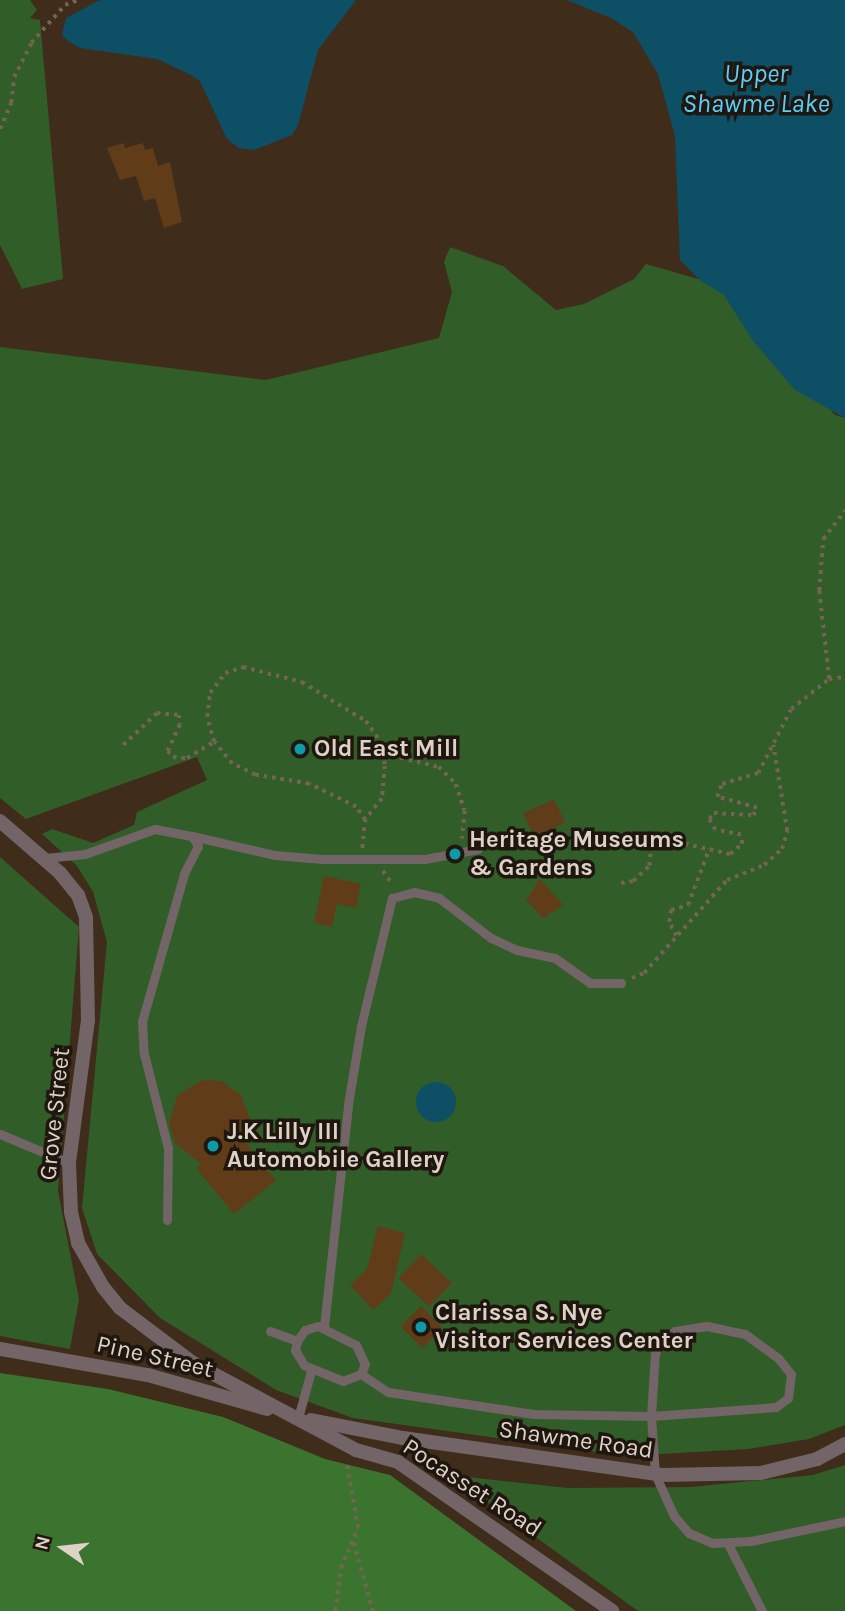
<!DOCTYPE html>
<html>
<head>
<meta charset="utf-8">
<style>
	body { margin:0 }
	#map { position:relative; width:845px; height:1611px; overflow:hidden; background:#3f2c1b; font-family:Karla,sans-serif }
	div>[style] { position:absolute }
	.green>* { inset:0; background:#315d28 }
	.forest>* { inset:0; background:#3b742e }
	.water>* { inset:0; background:#0d5065 }
	.round { border-radius:50% }
	.building>* { inset:0; background:#603d18; transform-origin:0 0 }
	.path>* { height:3.5px; margin-top:-1.75px; transform-origin:0; background:repeating-linear-gradient(90deg,#756455 0 3.5px,transparent 0 8.5px) }
	.service>* { height:9px; margin:-4.5px; padding:0 4.5px; transform-origin:4.5px; border-radius:4.5px; background:#726467 }
	.minor>* { height:14px; margin:-7px; padding:0 7px; transform-origin:7px; border-radius:7px; background:#726467 }
	.dots>* { width:19px; height:19px; translate:-50% -50%; box-sizing:border-box; border:4px solid #1f170f; border-radius:50% }
	span { translate:-50% -50%; white-space:nowrap; text-align:center; line-height:1.15; -webkit-text-stroke:7px #1f170f; paint-order:stroke }
	.poi-label { font-size:24px; color:#ded2c7; font-weight:700 }
	.left { translate:0 -50%; text-align:left }
	.street-label { font-size:24px; color:#ded2c7 }
	.water-label { font-size:26px; color:#5bcef9; font-style:italic }
	.north { position:absolute; left:28px; top:1513px; width:70px; height:70px; -webkit-text-stroke:5px #1f170f; paint-order:stroke; rotate:284deg; font-size:19px; font-weight:700; line-height:28px; text-align:center; color:#ded2c7 }
	.north::after { content:''; display:block; margin:auto; width:24px; height:32px; background:#ded2c7; clip-path:polygon(50% 0,100% 100%,50% 72%,0 100%) }
</style>
</head>
<body>
<div id="map">
	<div class="green">
		<div style="clip-path:polygon(0 0,30px 0,37px 10px,30px 18px,40px 20px,63px 279px,22px 289px,0 245px)"></div>
		<div style="clip-path:polygon(450px 247px,503px 266px,556px 310px,584px 304px,634px 279px,646px 264px,719px 285px,835px 415px,845px 418px,845px 1425px,809px 1439px,748px 1449px,626px 1456px,353px 1418px,276px 1390px,160px 1318px,97px 1254px,82px 1208px,107px 942px,93px 892px,77px 866px,42px 834px,52px 829px,93px 843px,134px 825px,137px 812px,207px 780px,197px 757px,26px 819px,0 798px,0 347px,266px 380px,439px 338px,452px 292px,444px 262px)"></div>
		<div style="clip-path:polygon(0 857px,79px 927px,58px 1191px,79px 1299px,70px 1349px,0 1336px)"></div>
		<div style="clip-path:polygon(845px 1465px,845px 1611px,638px 1611px,450px 1475px,567px 1488px,691px 1487px,813px 1475px)"></div>
	</div>
	<div class="forest">
		<div style="clip-path:polygon(0 1373px,108px 1389px,223px 1417px,325px 1459px,390px 1475px,576px 1611px,0 1611px)"></div>
	</div>
	<div class="water">
		<div style="clip-path:polygon(100px 0,356px 0,318px 50px,298px 125px,292px 135px,254px 150px,239px 148px,227px 139px,200px 81px,189px 74px,157px 59px,80px 48px,68px 41px,62px 35px,66px 18px)"></div>
		<div style="clip-path:polygon(567px 0,845px 0,845px 418px,795px 390px,753px 341px,724px 295px,701px 281px,680px 260px,675px 136px,658px 74px,633px 32px,611px 18px)"></div>
		<div class="round" style="left:416px;top:1082px;width:40px;height:40px"></div>
	</div>
	<div class="building">
		<div style="clip-path:polygon(124px 143px,125px 148px,143px 143px,145px 150px,153px 148px,158px 166px,170px 162px,182px 222px,164px 228px,155px 198px,144px 201px,136px 176px,120px 180px,107px 148px)"></div>
		<div style="left:554px;top:799px;width:26px;height:34px;rotate:65deg"></div>
		<div style="clip-path:polygon(324px 876px,361px 884px,356px 908px,337px 904px,332px 927px,314px 923px)"></div>
		<div style="clip-path:polygon(540px 879px,563px 905px,543px 918px,526px 900px)"></div>
		<div style="clip-path:polygon(202px 1080px,221px 1081px,241px 1095px,251px 1121px,245px 1142px,276px 1180px,234px 1214px,196px 1168px,201px 1164px,175px 1143px,169px 1123px,177px 1096px)"></div>
		<div style="clip-path:polygon(378px 1226px,405px 1233px,391px 1293px,373px 1310px,350px 1285px,367px 1269px)"></div>
		<div style="left:421px;top:1254px;width:42px;height:33px;rotate:43deg"></div>
		<div style="left:421px;top:1306px;width:31px;height:29px;rotate:45deg"></div>
	</div>
	<div class="path">
		<div style="left:0;top:129px;width:28px;rotate:-67deg"></div>
		<div style="left:11px;top:103px;width:26px;rotate:-83deg"></div>
		<div style="left:14px;top:77px;width:38px;rotate:-63deg"></div>
		<div style="left:31px;top:43px;width:51px;rotate:-48.2deg"></div>
		<div style="left:65px;top:5px;width:14px;rotate:-21deg"></div>
		<div style="left:829px;top:679px;width:89px;rotate:-96.5deg"></div>
		<div style="left:819px;top:591px;width:52px;rotate:-85.6deg"></div>
		<div style="left:823px;top:539px;width:36px;rotate:-52deg"></div>
		<div style="left:123px;top:745px;width:47px;rotate:-43.3deg"></div>
		<div style="left:157px;top:713px;width:22px;rotate:5deg"></div>
		<div style="left:179px;top:715px;width:10px;rotate:84deg"></div>
		<div style="left:180px;top:725px;width:29px;rotate:115deg"></div>
		<div style="left:168px;top:751px;width:8px;rotate:50deg"></div>
		<div style="left:173px;top:757px;width:14px;rotate:4deg"></div>
		<div style="left:187px;top:758px;width:31px;rotate:-31deg"></div>
		<div style="left:384px;top:754px;width:57px;rotate:13.3deg"></div>
		<div style="left:439px;top:767px;width:24px;rotate:45deg"></div>
		<div style="left:456px;top:784px;width:28px;rotate:72deg"></div>
		<div style="left:465px;top:811px;width:28px;rotate:96deg"></div>
		<div style="left:362px;top:848px;width:28px;rotate:-84deg"></div>
		<div style="left:365px;top:820px;width:16px;rotate:-125deg"></div>
		<div style="left:356px;top:807px;width:52px;rotate:-153.9deg"></div>
		<div style="left:309px;top:784px;width:55px;rotate:-170.5deg"></div>
		<div style="left:255px;top:775px;width:25px;rotate:-154deg"></div>
		<div style="left:232px;top:764px;width:28px;rotate:-129deg"></div>
		<div style="left:214px;top:742px;width:26px;rotate:-106deg"></div>
		<div style="left:207px;top:717px;width:24px;rotate:-83deg"></div>
		<div style="left:210px;top:693px;width:25px;rotate:-53deg"></div>
		<div style="left:225px;top:673px;width:19px;rotate:-18deg"></div>
		<div style="left:243px;top:667px;width:61px;rotate:14.3deg"></div>
		<div style="left:302px;top:682px;width:75px;rotate:31.4deg"></div>
		<div style="left:366px;top:721px;width:28px;rotate:55deg"></div>
		<div style="left:382px;top:744px;width:22px;rotate:82deg"></div>
		<div style="left:385px;top:766px;width:33px;rotate:95deg"></div>
		<div style="left:382px;top:799px;width:27px;rotate:129deg"></div>
		<div style="left:383px;top:871px;width:17px;rotate:54deg"></div>
		<div style="left:621px;top:883px;width:12px;rotate:-9deg"></div>
		<div style="left:633px;top:881px;width:22px;rotate:-43deg"></div>
		<div style="left:649px;top:866px;width:30px;rotate:-84deg"></div>
		<div style="left:652px;top:836px;width:80px;rotate:13deg"></div>
		<div style="left:730px;top:854px;width:16px;rotate:-40deg"></div>
		<div style="left:742px;top:844px;width:9px;rotate:-96deg"></div>
		<div style="left:741px;top:835px;width:26px;rotate:-169deg"></div>
		<div style="left:715px;top:830px;width:13px;rotate:-119deg"></div>
		<div style="left:709px;top:819px;width:8px;rotate:-50deg"></div>
		<div style="left:714px;top:813px;width:39px;rotate:3deg"></div>
		<div style="left:753px;top:815px;width:8px;rotate:-60deg"></div>
		<div style="left:757px;top:808px;width:41px;rotate:-164.6deg"></div>
		<div style="left:717px;top:797px;width:14px;rotate:-69deg"></div>
		<div style="left:722px;top:784px;width:38px;rotate:-17deg"></div>
		<div style="left:758px;top:773px;width:72px;rotate:-62.7deg"></div>
		<div style="left:791px;top:709px;width:48px;rotate:-38.3deg"></div>
		<div style="left:829px;top:679px;width:16px;rotate:-7deg"></div>
		<div style="left:676px;top:936px;width:16px;rotate:-117deg"></div>
		<div style="left:669px;top:922px;width:12px;rotate:-81deg"></div>
		<div style="left:671px;top:910px;width:18px;rotate:-16deg"></div>
		<div style="left:688px;top:905px;width:60px;rotate:-69.4deg"></div>
		<div style="left:632px;top:978px;width:13px;rotate:-23deg"></div>
		<div style="left:644px;top:973px;width:125px;rotate:-48.3deg"></div>
		<div style="left:727px;top:880px;width:40px;rotate:-22deg"></div>
		<div style="left:764px;top:865px;width:24px;rotate:-42deg"></div>
		<div style="left:782px;top:849px;width:19px;rotate:-74deg"></div>
		<div style="left:787px;top:831px;width:87px;rotate:-99.2deg"></div>
		<div style="left:354px;top:1543px;width:71px;rotate:74.4deg"></div>
		<div style="left:335px;top:1611px;width:43px;rotate:-82.1deg"></div>
		<div style="left:341px;top:1568px;width:43px;rotate:-67deg"></div>
		<div style="left:358px;top:1528px;width:68px;rotate:-100.2deg"></div>
	</div>
	<div class="service">
		<div style="left:192px;top:836px;width:84px;rotate:13deg"></div>
		<div style="left:274px;top:855px;width:49px;rotate:4.7deg"></div>
		<div style="left:323px;top:859px;width:102px"></div>
		<div style="left:425px;top:859px;width:54px;rotate:-10.7deg"></div>
		<div style="left:45px;top:858px;width:40px;rotate:-5.7deg"></div>
		<div style="left:85px;top:854px;width:74px;rotate:-19.7deg"></div>
		<div style="left:155px;top:829px;width:38px;rotate:11deg"></div>
		<div style="left:192px;top:836px;width:12px;rotate:59deg"></div>
		<div style="left:198px;top:846px;width:31px;rotate:117deg"></div>
		<div style="left:184px;top:874px;width:153px;rotate:105.9deg"></div>
		<div style="left:142px;top:1021px;width:33px;rotate:87deg"></div>
		<div style="left:144px;top:1054px;width:97px;rotate:75.7deg"></div>
		<div style="left:168px;top:1148px;width:72px;rotate:90.8deg"></div>
		<div style="left:0;top:1134px;width:75px;rotate:22.8deg"></div>
		<div style="left:318px;top:1326px;width:42px;rotate:26.6deg"></div>
		<div style="left:356px;top:1345px;width:21px;rotate:65deg"></div>
		<div style="left:365px;top:1364px;width:11px;rotate:112deg"></div>
		<div style="left:361px;top:1374px;width:19px;rotate:159deg"></div>
		<div style="left:343px;top:1381px;width:42px;rotate:-157.7deg"></div>
		<div style="left:304px;top:1365px;width:17px;rotate:-121deg"></div>
		<div style="left:295px;top:1350px;width:9px;rotate:-77deg"></div>
		<div style="left:297px;top:1341px;width:14px;rotate:-54deg"></div>
		<div style="left:305px;top:1330px;width:14px;rotate:-17deg"></div>
		<div style="left:707px;top:1326px;width:39px;rotate:12deg"></div>
		<div style="left:745px;top:1334px;width:41px;rotate:36deg"></div>
		<div style="left:778px;top:1358px;width:21px;rotate:51deg"></div>
		<div style="left:791px;top:1374px;width:24px;rotate:97deg"></div>
		<div style="left:788px;top:1398px;width:15px;rotate:143deg"></div>
		<div style="left:776px;top:1407px;width:125px;rotate:175.9deg"></div>
		<div style="left:651px;top:1416px;width:63px;rotate:-86.4deg"></div>
		<div style="left:655px;top:1353px;width:13px;rotate:-67deg"></div>
		<div style="left:660px;top:1341px;width:18px;rotate:-34deg"></div>
		<div style="left:675px;top:1331px;width:32px;rotate:-9deg"></div>
		<div style="left:324px;top:1327px;width:230px;rotate:-83.8deg"></div>
		<div style="left:349px;top:1098px;width:73px;rotate:-80.5deg"></div>
		<div style="left:361px;top:1026px;width:132px;rotate:-76.4deg"></div>
		<div style="left:392px;top:898px;width:23px;rotate:-15deg"></div>
		<div style="left:414px;top:892px;width:26px;rotate:13deg"></div>
		<div style="left:439px;top:898px;width:66px;rotate:37.6deg"></div>
		<div style="left:491px;top:938px;width:29px;rotate:25deg"></div>
		<div style="left:517px;top:950px;width:39px;rotate:12deg"></div>
		<div style="left:555px;top:958px;width:43px;rotate:35.5deg"></div>
		<div style="left:590px;top:983px;width:31px"></div>
		<div style="left:270px;top:1331px;width:29px;rotate:20deg"></div>
		<div style="left:361px;top:1374px;width:32px;rotate:34deg"></div>
		<div style="left:388px;top:1392px;width:147px;rotate:8.6deg"></div>
		<div style="left:533px;top:1414px;width:118px;rotate:1deg"></div>
		<div style="left:651px;top:1416px;width:58px;rotate:86.1deg"></div>
		<div style="left:655px;top:1474px;width:46px;rotate:65.7deg"></div>
		<div style="left:674px;top:1516px;width:23px;rotate:49deg"></div>
		<div style="left:689px;top:1533px;width:25px;rotate:23deg"></div>
		<div style="left:712px;top:1543px;width:39px;rotate:-3deg"></div>
		<div style="left:751px;top:1541px;width:96px;rotate:-12deg"></div>
		<div style="left:298px;top:1418px;width:49px;rotate:-74.5deg"></div>
		<div style="left:728px;top:1544px;width:75px;rotate:63.1deg"></div>
	</div>
	<div class="minor">
		<div style="left:0;top:821px;width:79px;rotate:40.9deg"></div>
		<div style="left:60px;top:873px;width:28px;rotate:51deg"></div>
		<div style="left:78px;top:895px;width:23px;rotate:70deg"></div>
		<div style="left:86px;top:917px;width:103px;rotate:88.9deg"></div>
		<div style="left:88px;top:1020px;width:144px;rotate:97.6deg"></div>
		<div style="left:69px;top:1163px;width:49px;rotate:87.7deg"></div>
		<div style="left:71px;top:1212px;width:32px;rotate:77deg"></div>
		<div style="left:78px;top:1243px;width:51px;rotate:60.4deg"></div>
		<div style="left:103px;top:1287px;width:27px;rotate:51deg"></div>
		<div style="left:120px;top:1308px;width:91px;rotate:37deg"></div>
		<div style="left:193px;top:1363px;width:185px;rotate:28.1deg"></div>
		<div style="left:356px;top:1450px;width:44px;rotate:15.9deg"></div>
		<div style="left:398px;top:1462px;width:261px;rotate:34.8deg"></div>
		<div style="left:0;top:1349px;width:150px;rotate:10deg"></div>
		<div style="left:148px;top:1375px;width:124px;rotate:15.9deg"></div>
		<div style="left:311px;top:1420px;width:94px;rotate:11.1deg"></div>
		<div style="left:403px;top:1438px;width:262px;rotate:8.1deg"></div>
		<div style="left:662px;top:1475px;width:99px;rotate:-1.2deg"></div>
		<div style="left:761px;top:1473px;width:58px;rotate:-14deg"></div>
		<div style="left:817px;top:1459px;width:32px;rotate:-28deg"></div>
	</div>
	<div class="dots">
		<div style="left:300px;top:749px;background:#0f9aa8"></div>
		<div style="left:455px;top:854px;background:#0f9aa8"></div>
		<div style="left:213px;top:1146px;background:#0f9aa8"></div>
		<div style="left:421px;top:1327px;background:#0f9aa8"></div>
	</div>
	<div class="poi-label">
		<span class="left" style="left:314px;top:749px">Old East Mill</span>
		<span class="left" style="left:469px;top:854px">Heritage Museums<br>&amp; Gardens</span>
		<span class="left" style="left:227px;top:1146px">J.K Lilly III<br>Automobile Gallery</span>
		<span class="left" style="left:435px;top:1327px">Clarissa S. Nye<br>Visitor Services Center</span>
	</div>
	<div class="street-label">
		<span style="left:55px;top:1114px;rotate:-84deg">Grove Street</span>
		<span style="left:155px;top:1357px;rotate:13deg">Pine Street</span>
		<span style="left:576px;top:1440px;rotate:8deg">Shawme Road</span>
		<span style="left:472px;top:1488px;rotate:33deg">Pocasset Road</span>
	</div>
	<div class="water-label">
		<span style="left:756px;top:89px">Upper<br>Shawme Lake</span>
	</div>
	<div class="north">N</div>
</div>
</body>
</html>
